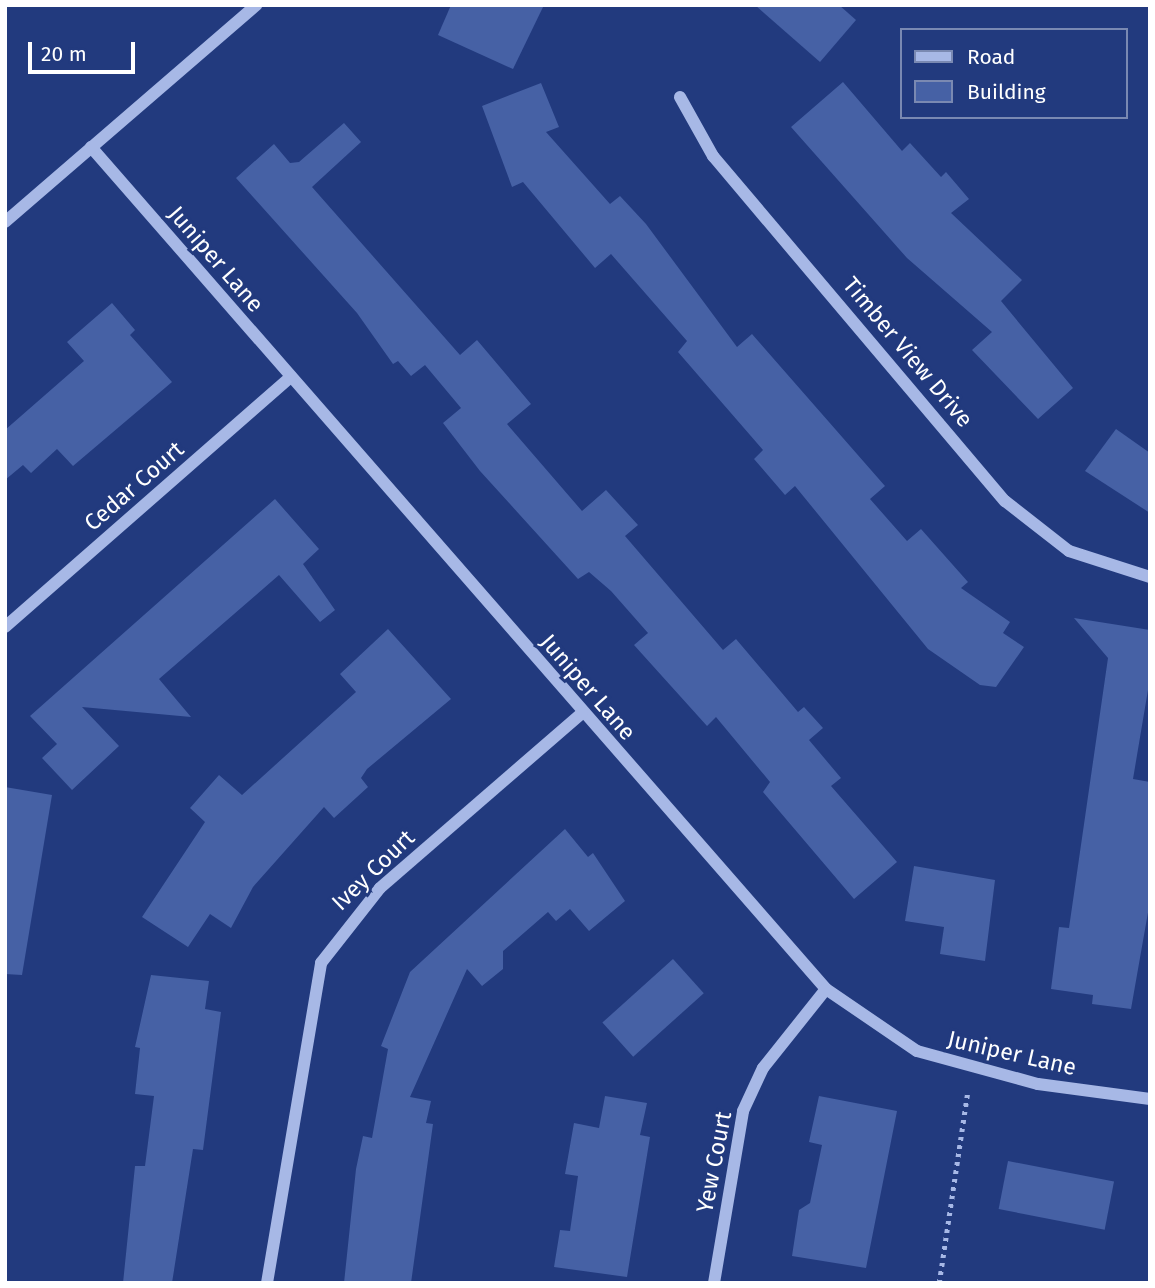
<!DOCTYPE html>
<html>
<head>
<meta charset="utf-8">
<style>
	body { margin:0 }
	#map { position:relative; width:1155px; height:1288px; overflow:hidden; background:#223a7e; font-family:"Fira Sans",sans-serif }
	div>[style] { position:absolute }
	.building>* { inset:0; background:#4661a5; transform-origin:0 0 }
	.path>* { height:4.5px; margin-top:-2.25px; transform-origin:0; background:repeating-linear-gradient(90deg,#a7b8e6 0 3.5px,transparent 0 8.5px) }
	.minor>* { height:12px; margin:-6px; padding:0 6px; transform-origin:6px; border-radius:6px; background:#a7b8e6 }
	span { translate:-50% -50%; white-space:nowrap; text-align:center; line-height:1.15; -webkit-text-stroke:6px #223a7e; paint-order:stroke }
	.street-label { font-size:23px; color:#fff }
	.frame { position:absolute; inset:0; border:7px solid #fff; pointer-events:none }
	.legend { position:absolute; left:900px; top:28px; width:228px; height:91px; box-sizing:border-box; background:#223a7e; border:2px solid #7a89b2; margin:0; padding:9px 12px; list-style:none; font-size:21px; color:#fff }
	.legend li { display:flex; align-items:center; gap:14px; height:35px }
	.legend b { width:35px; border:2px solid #7a89b2 }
	.scale { position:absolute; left:28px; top:42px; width:107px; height:32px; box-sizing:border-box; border:4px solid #fff; border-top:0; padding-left:9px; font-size:21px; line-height:24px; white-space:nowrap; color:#fff; -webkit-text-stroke:5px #223a7e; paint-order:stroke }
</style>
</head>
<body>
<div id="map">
	<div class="building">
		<div style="clip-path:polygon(451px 5px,544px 5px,513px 69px,438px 35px)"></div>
		<div style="clip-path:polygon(755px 5px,839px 5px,856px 20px,820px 62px)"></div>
		<div style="clip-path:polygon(843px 82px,902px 151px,910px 143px,941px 177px,946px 172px,969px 199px,951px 213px,1022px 280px,1001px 301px,1073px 388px,1038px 419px,972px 350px,992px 332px,907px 258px,791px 127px)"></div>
		<div style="clip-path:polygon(541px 83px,559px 127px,546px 132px,610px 204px,620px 196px,646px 224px,737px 347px,752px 334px,885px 486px,870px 499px,907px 541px,921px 529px,968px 582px,961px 588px,1010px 622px,1003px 633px,1024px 647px,996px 687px,980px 685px,928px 649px,795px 486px,785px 495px,754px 459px,763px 450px,678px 352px,687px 341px,611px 254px,595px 268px,523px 182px,512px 187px,482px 106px)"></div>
		<div style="clip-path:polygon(344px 123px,361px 142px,312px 187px,460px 355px,477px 340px,531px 404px,507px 424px,582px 511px,606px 490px,638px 525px,625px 536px,723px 650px,736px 639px,798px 712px,804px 707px,823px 728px,809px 740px,841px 778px,831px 786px,897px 862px,854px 899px,763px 792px,770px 782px,716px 717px,707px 726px,634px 645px,648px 633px,611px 591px,589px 572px,578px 579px,480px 471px,443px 423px,461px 408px,425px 365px,411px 376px,398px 361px,393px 364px,357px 313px,236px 178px,274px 144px,290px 163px,299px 162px)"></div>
		<div style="clip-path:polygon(112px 303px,135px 330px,130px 335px,172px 382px,73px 466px,57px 449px,31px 473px,23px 465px,5px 480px,5px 430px,84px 361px,67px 342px)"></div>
		<div style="clip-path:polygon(1116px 429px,1150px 453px,1150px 513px,1085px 471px)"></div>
		<div style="clip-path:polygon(275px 499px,319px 549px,303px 564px,335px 610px,320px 622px,279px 575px,159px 679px,191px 717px,82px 707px,119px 746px,72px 790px,42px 758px,57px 744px,30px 716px)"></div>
		<div style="clip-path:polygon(1074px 618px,1150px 630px,1150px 678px,1133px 779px,1150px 782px,1150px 901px,1131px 1009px,1092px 1004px,1093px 995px,1051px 989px,1059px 927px,1069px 928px,1108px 658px)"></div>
		<div style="clip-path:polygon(388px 629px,451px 699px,367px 769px,361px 778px,368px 787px,334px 818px,324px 807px,253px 887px,231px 928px,210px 914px,188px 947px,142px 917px,205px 822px,190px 808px,219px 775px,242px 795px,356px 692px,340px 674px)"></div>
		<div style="clip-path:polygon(5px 787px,52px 795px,22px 975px,5px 974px)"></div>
		<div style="clip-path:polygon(565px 829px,588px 857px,593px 853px,625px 901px,589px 931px,570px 909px,556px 921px,548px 912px,503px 951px,503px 969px,482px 986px,467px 969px,410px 1097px,431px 1101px,426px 1123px,433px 1124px,411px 1283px,344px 1283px,356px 1169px,363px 1136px,372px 1138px,388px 1049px,381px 1046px,410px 972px)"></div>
		<div style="clip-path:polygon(914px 866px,995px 880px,985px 961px,940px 954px,944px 927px,905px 921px)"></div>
		<div style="left:673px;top:959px;width:46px;height:95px;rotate:48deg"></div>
		<div style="clip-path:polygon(151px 975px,209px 981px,205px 1009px,221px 1012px,203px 1150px,193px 1149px,172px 1283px,123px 1283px,135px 1166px,145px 1166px,154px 1096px,135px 1094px,140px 1048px,135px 1047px)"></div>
		<div style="clip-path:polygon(605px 1096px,647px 1103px,640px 1135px,650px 1137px,627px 1277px,554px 1267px,560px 1230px,570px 1231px,578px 1176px,565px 1174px,574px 1123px,599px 1128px)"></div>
		<div style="clip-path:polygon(819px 1096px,897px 1111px,866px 1268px,792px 1256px,799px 1210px,810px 1203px,822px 1145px,809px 1142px)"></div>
		<div style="left:1008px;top:1161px;width:108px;height:49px;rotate:11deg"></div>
	</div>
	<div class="path">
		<div style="left:939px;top:1283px;width:195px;rotate:-81.5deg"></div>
	</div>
	<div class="minor">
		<div style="left:680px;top:97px;width:68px;rotate:60.8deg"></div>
		<div style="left:713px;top:156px;width:452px;rotate:49.8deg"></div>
		<div style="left:1005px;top:501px;width:81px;rotate:38deg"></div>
		<div style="left:1069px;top:551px;width:85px;rotate:17.8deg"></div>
		<div style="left:91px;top:147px;width:1118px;rotate:48.88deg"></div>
		<div style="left:826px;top:989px;width:110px;rotate:34.3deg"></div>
		<div style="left:917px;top:1051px;width:125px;rotate:15.3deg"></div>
		<div style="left:1038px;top:1084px;width:113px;rotate:7.6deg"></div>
		<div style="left:5px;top:222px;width:332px;rotate:-40.8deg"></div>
		<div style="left:5px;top:627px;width:380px;rotate:-41.2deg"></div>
		<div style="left:267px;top:1283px;width:325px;rotate:-80.4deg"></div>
		<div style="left:321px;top:963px;width:95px;rotate:-51.8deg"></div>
		<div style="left:380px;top:888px;width:267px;rotate:-40.9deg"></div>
		<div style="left:714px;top:1283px;width:174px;rotate:-80.4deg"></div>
		<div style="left:743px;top:1111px;width:47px;rotate:-65.1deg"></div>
		<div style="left:763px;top:1068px;width:101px;rotate:-51.4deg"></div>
	</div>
	<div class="street-label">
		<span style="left:216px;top:259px;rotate:49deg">Juniper Lane</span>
		<span style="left:908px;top:352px;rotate:50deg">Timber View Drive</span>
		<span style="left:134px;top:486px;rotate:-41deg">Cedar Court</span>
		<span style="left:588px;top:687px;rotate:49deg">Juniper Lane</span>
		<span style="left:373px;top:870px;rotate:-44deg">Ivey Court</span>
		<span style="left:1012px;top:1053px;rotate:13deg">Juniper Lane</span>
		<span style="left:714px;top:1162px;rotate:-79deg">Yew Court</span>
	</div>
	<div class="frame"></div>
	<ul class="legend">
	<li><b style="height:9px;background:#a7b8e6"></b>Road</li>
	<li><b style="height:19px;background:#4661a5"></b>Building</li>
	</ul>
	<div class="scale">20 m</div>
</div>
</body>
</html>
